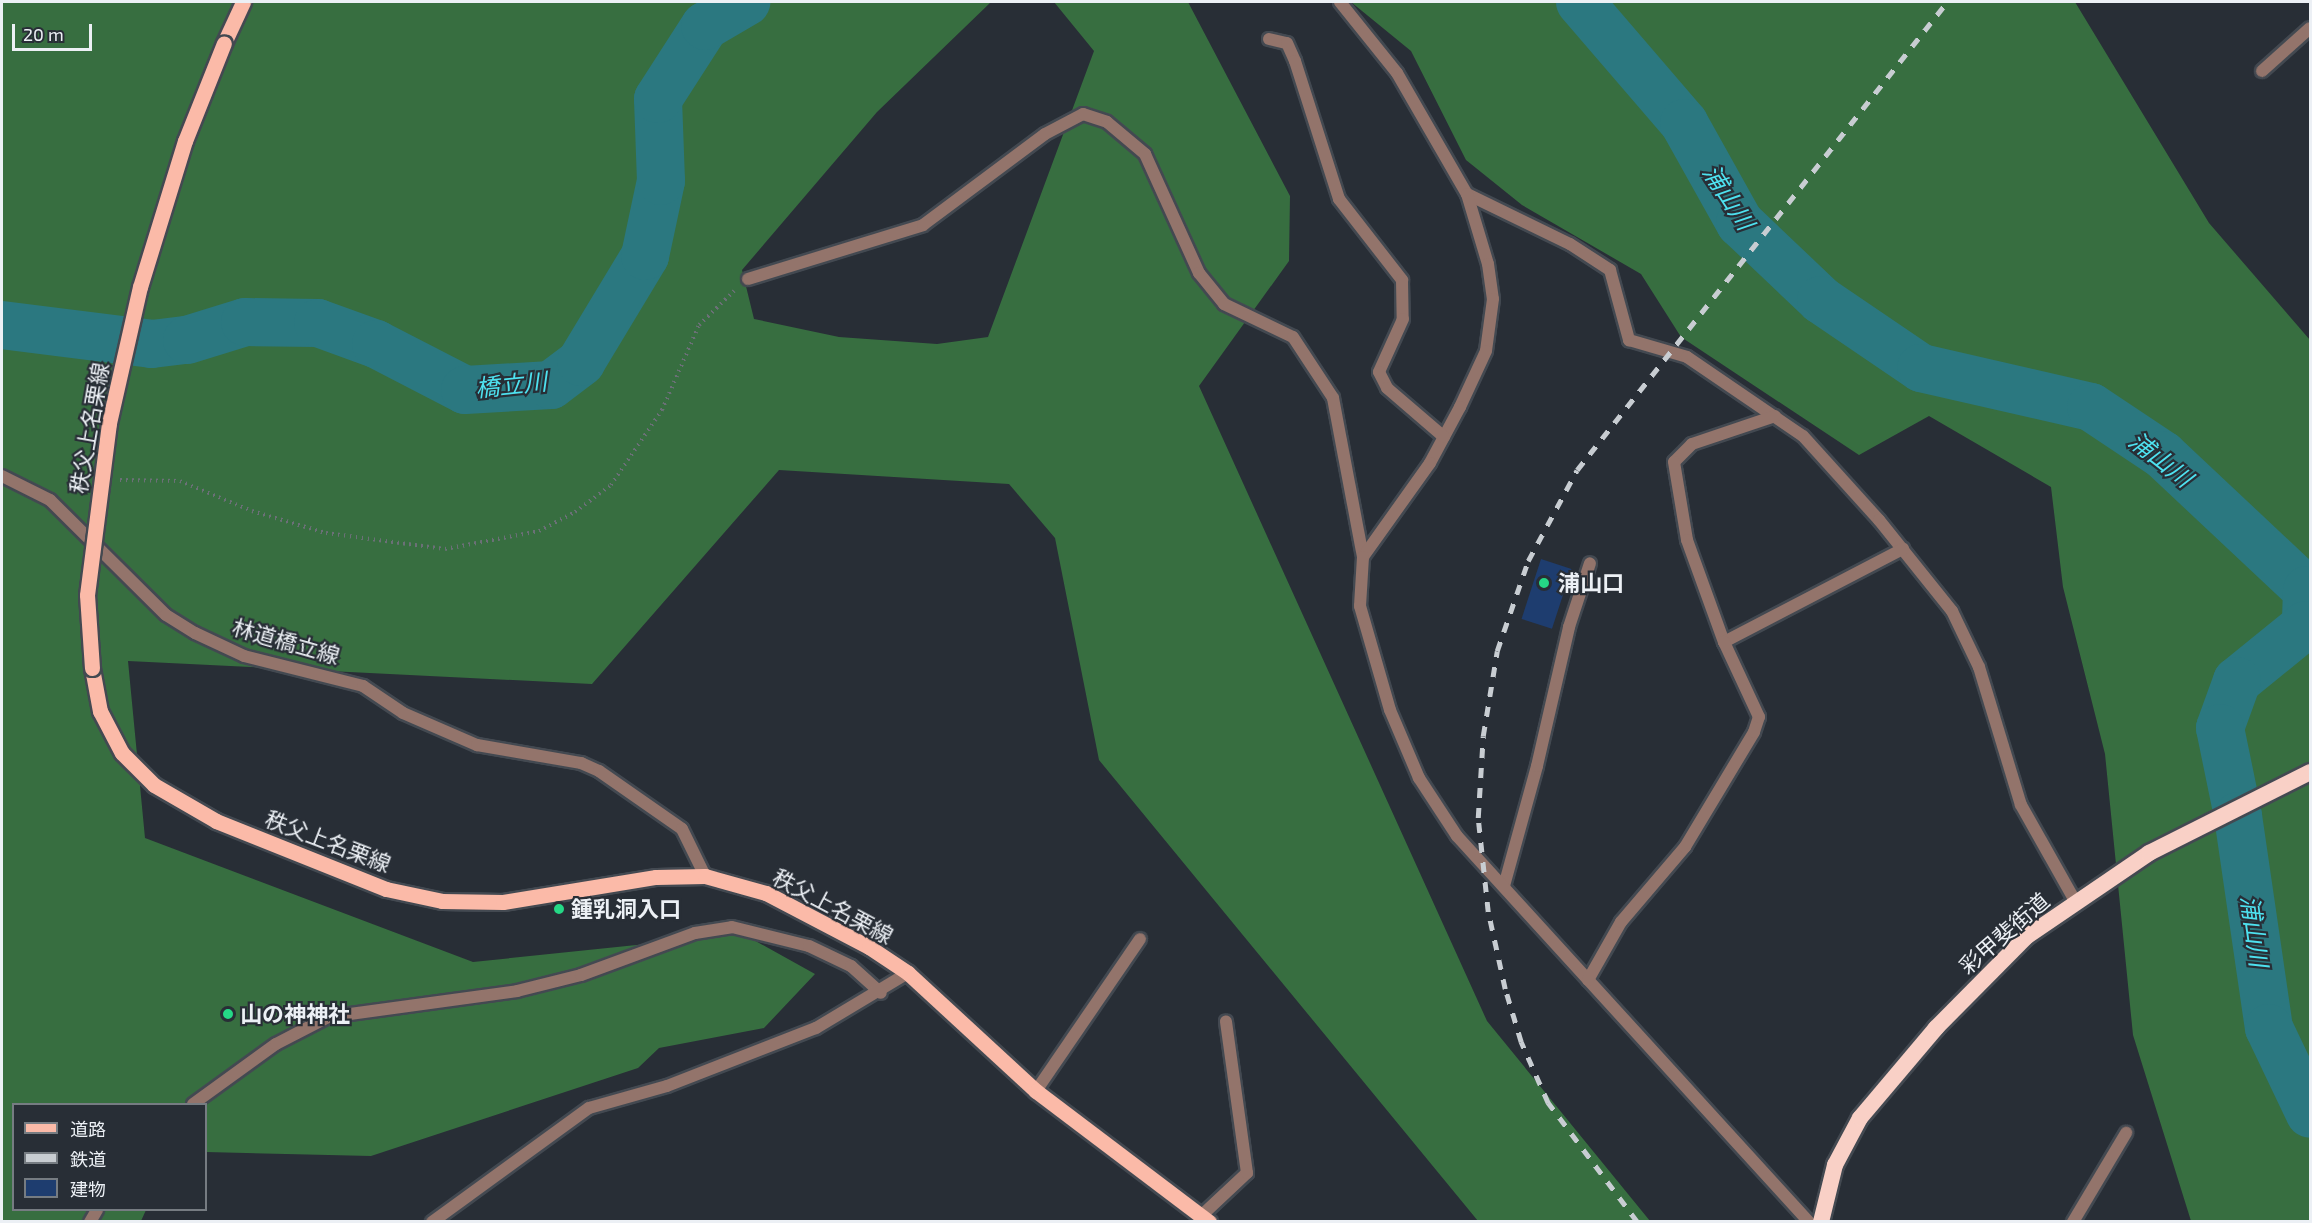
<!DOCTYPE html>
<html>
<head>
<meta charset="utf-8">
<style>
	body { margin:0 }
	#map { position:relative; width:2312px; height:1223px; overflow:hidden; background:#282e36; font-family:"Exo 2","Noto Sans JP",sans-serif }
	div>[style] { position:absolute }
	.forest>* { inset:0; background:#376e40 }
	.river>* { height:48px; margin:-24px; padding:0 24px; transform-origin:24px; border-radius:24px; background:#2b7880 }
	.building>* { inset:0; background:#1e3d6f; transform-origin:0 0 }
	.path>* { height:4px; margin-top:-2px; transform-origin:0; background:repeating-linear-gradient(90deg,#6b7077 0 1.5px,transparent 0 6px) }
	.roads { filter:drop-shadow(2px 0 #434951) drop-shadow(-2px 0 #434951) drop-shadow(0 2px #434951) drop-shadow(0 -2px #434951) }
	.service>* { height:12px; margin:-6px; padding:0 6px; transform-origin:6px; border-radius:6px; background:#93746b }
	.minor>* { height:12px; margin:-6px; padding:0 6px; transform-origin:6px; border-radius:6px; background:#93746b }
	.primary>* { height:15px; margin:-7.5px; padding:0 7.5px; transform-origin:7.5px; border-radius:7.5px; background:#fbbaa8 }
	.trunk>* { height:16px; margin:-8px; padding:0 8px; transform-origin:8px; border-radius:8px; background:#f9d0c6 }
	.rail>* { height:4.5px; margin-top:-2.25px; transform-origin:0; background:repeating-linear-gradient(90deg,#c8cdd2 0 10px,transparent 0 20px) }
	.bridges { filter:drop-shadow(2px 0 #434951) drop-shadow(-2px 0 #434951) drop-shadow(0 2px #434951) drop-shadow(0 -2px #434951) }
	.primary-bridge>* { height:15px; margin:-7.5px; padding:0 7.5px; transform-origin:7.5px; border-radius:7.5px; background:#fbbaa8 }
	.dots>* { width:16px; height:16px; translate:-50% -50%; box-sizing:border-box; border:3px solid #282e36; border-radius:50% }
	span { translate:-50% -50%; white-space:nowrap; text-align:center; line-height:1.15; -webkit-text-stroke:4.5px #282e36; paint-order:stroke }
	.street-label { font-size:22px; color:#ecf0f5 }
	.poi-label { font-size:22px; color:#ecf0f5; font-weight:700 }
	.left { translate:0 -50%; text-align:left }
	.water-label { font-size:24px; color:#4ee2f0; font-style:italic }
	.frame { position:absolute; inset:0; border:3px solid #ecf0f5; pointer-events:none }
	.legend { position:absolute; left:12px; top:1103px; width:195px; height:108px; box-sizing:border-box; background:#282e36; border:2px solid #767c82; margin:0; padding:8px 10px; list-style:none; font-size:18px; color:#ecf0f5 }
	.legend li { display:flex; align-items:center; gap:12px; height:30px }
	.legend b { width:30px; border:2px solid #767c82 }
	.scale { position:absolute; left:12px; top:24px; width:80px; height:27px; box-sizing:border-box; border:3px solid #ecf0f5; border-top:0; padding-left:8px; font-size:18px; line-height:21px; white-space:nowrap; color:#ecf0f5; -webkit-text-stroke:4px #282e36; paint-order:stroke }
</style>
</head>
<body>
<div id="map">
	<div class="forest">
		<div style="clip-path:polygon(2px 2px,991px 2px,877px 112px,742px 270px,754px 319px,839px 337px,937px 344px,988px 337px,1094px 51px,1054px 2px,1188px 2px,1290px 196px,1289px 261px,1199px 386px,1487px 1021px,1650px 1221px,1478px 1221px,1099px 760px,1055px 538px,1009px 484px,779px 470px,592px 684px,128px 661px,145px 838px,473px 962px,743px 934px,815px 974px,764px 1028px,659px 1048px,638px 1068px,371px 1156px,206px 1152px,206px 1104px,14px 1104px,14px 1210px,146px 1210px,141px 1221px,2px 1222px)"></div>
		<div style="clip-path:polygon(1351px 2px,2075px 2px,2209px 223px,2310px 340px,2310px 1221px,2191px 1221px,2133px 1035px,2105px 754px,2063px 587px,2051px 487px,1929px 416px,1859px 455px,1681px 337px,1641px 274px,1522px 205px,1466px 160px,1411px 51px)"></div>
	</div>
	<div class="river">
		<div style="left:1580px;top:2px;width:160px;rotate:49.3deg"></div>
		<div style="left:1684px;top:123px;width:115px;rotate:60.8deg"></div>
		<div style="left:1740px;top:223px;width:112px;rotate:43.5deg"></div>
		<div style="left:1821px;top:300px;width:121px;rotate:34.2deg"></div>
		<div style="left:1921px;top:368px;width:174px;rotate:12.9deg"></div>
		<div style="left:2091px;top:407px;width:87px;rotate:33.7deg"></div>
		<div style="left:2163px;top:455px;width:197px;rotate:43.2deg"></div>
		<div style="left:2307px;top:590px;width:35px;rotate:92deg"></div>
		<div style="left:2306px;top:625px;width:89px;rotate:140.9deg"></div>
		<div style="left:2237px;top:681px;width:50px;rotate:109.9deg"></div>
		<div style="left:2220px;top:728px;width:90px;rotate:78.4deg"></div>
		<div style="left:2238px;top:816px;width:214px;rotate:81.7deg"></div>
		<div style="left:2269px;top:1028px;width:95px;rotate:64.5deg"></div>
		<div style="left:2px;top:325px;width:151px;rotate:7.2deg"></div>
		<div style="left:152px;top:344px;width:35px;rotate:-7deg"></div>
		<div style="left:187px;top:340px;width:61px;rotate:-17.2deg"></div>
		<div style="left:245px;top:322px;width:73px;rotate:0.8deg"></div>
		<div style="left:318px;top:323px;width:62px;rotate:19.9deg"></div>
		<div style="left:376px;top:344px;width:100px;rotate:27.3deg"></div>
		<div style="left:465px;top:390px;width:86px;rotate:-3.3deg"></div>
		<div style="left:551px;top:385px;width:38px;rotate:-37deg"></div>
		<div style="left:581px;top:362px;width:124px;rotate:-58.9deg"></div>
		<div style="left:645px;top:256px;width:77px;rotate:-78deg"></div>
		<div style="left:661px;top:181px;width:82px;rotate:-92.1deg"></div>
		<div style="left:658px;top:99px;width:87px;rotate:-57.2deg"></div>
		<div style="left:705px;top:26px;width:48px;rotate:-30.3deg"></div>
	</div>
	<div class="building">
		<div style="left:1541px;top:559px;width:32px;height:63px;rotate:18deg"></div>
	</div>
	<div class="path">
		<div style="left:120px;top:480px;width:60px;rotate:1deg"></div>
		<div style="left:180px;top:481px;width:78px;rotate:22.6deg"></div>
		<div style="left:252px;top:511px;width:77px;rotate:16.6deg"></div>
		<div style="left:326px;top:533px;width:120px;rotate:7.7deg"></div>
		<div style="left:445px;top:549px;width:96px;rotate:-10.8deg"></div>
		<div style="left:539px;top:531px;width:41px;rotate:-27.8deg"></div>
		<div style="left:575px;top:512px;width:45px;rotate:-36.9deg"></div>
		<div style="left:611px;top:485px;width:91px;rotate:-55.8deg"></div>
		<div style="left:662px;top:410px;width:93px;rotate:-66.5deg"></div>
		<div style="left:699px;top:325px;width:49px;rotate:-44.2deg"></div>
	</div>
	<div class="roads">
		<div class="service">
			<div style="left:1467px;top:194px;width:114px;rotate:25.9deg"></div>
			<div style="left:1570px;top:244px;width:48px;rotate:33deg"></div>
			<div style="left:1610px;top:270px;width:73px;rotate:74.8deg"></div>
			<div style="left:1629px;top:340px;width:60px;rotate:16.3deg"></div>
			<div style="left:1687px;top:357px;width:140px;rotate:34.3deg"></div>
			<div style="left:1803px;top:436px;width:113px;rotate:47.9deg"></div>
			<div style="left:1879px;top:520px;width:117px;rotate:51.3deg"></div>
			<div style="left:1952px;top:611px;width:62px;rotate:64.3deg"></div>
			<div style="left:1979px;top:667px;width:144px;rotate:73.1deg"></div>
			<div style="left:2021px;top:805px;width:110px;rotate:60.6deg"></div>
			<div style="left:748px;top:279px;width:183px;rotate:-17.1deg"></div>
			<div style="left:923px;top:225px;width:152px;rotate:-36.7deg"></div>
			<div style="left:1045px;top:134px;width:43px;rotate:-27.8deg"></div>
			<div style="left:1083px;top:114px;width:25px;rotate:18deg"></div>
			<div style="left:1107px;top:122px;width:50px;rotate:40.1deg"></div>
			<div style="left:1145px;top:154px;width:131px;rotate:65.6deg"></div>
			<div style="left:1199px;top:273px;width:40px;rotate:51deg"></div>
			<div style="left:1224px;top:304px;width:76px;rotate:25.6deg"></div>
			<div style="left:1293px;top:337px;width:73px;rotate:56.7deg"></div>
			<div style="left:1333px;top:398px;width:162px;rotate:79.3deg"></div>
			<div style="left:1775px;top:416px;width:88px;rotate:161.4deg"></div>
			<div style="left:1692px;top:444px;width:25px;rotate:135deg"></div>
			<div style="left:1674px;top:462px;width:79px;rotate:80.5deg"></div>
			<div style="left:1687px;top:540px;width:109px;rotate:70.1deg"></div>
			<div style="left:1724px;top:642px;width:202px;rotate:-27.5deg"></div>
			<div style="left:1504px;top:886px;width:124px;rotate:-74.6deg"></div>
			<div style="left:1537px;top:766px;width:143px;rotate:-77deg"></div>
			<div style="left:1569px;top:627px;width:67px;rotate:-71.8deg"></div>
			<div style="left:193px;top:1104px;width:102px;rotate:-35.9deg"></div>
			<div style="left:276px;top:1044px;width:59px;rotate:-27.4deg"></div>
			<div style="left:328px;top:1017px;width:191px;rotate:-7.8deg"></div>
			<div style="left:517px;top:991px;width:66px;rotate:-14deg"></div>
			<div style="left:581px;top:975px;width:121px;rotate:-20.2deg"></div>
			<div style="left:695px;top:933px;width:37px;rotate:-9deg"></div>
			<div style="left:732px;top:927px;width:79px;rotate:13.9deg"></div>
			<div style="left:809px;top:946px;width:47px;rotate:25.5deg"></div>
			<div style="left:851px;top:966px;width:40px;rotate:42deg"></div>
			<div style="left:90px;top:1222px;width:14px;rotate:-60deg"></div>
			<div style="left:432px;top:1222px;width:194px;rotate:-36deg"></div>
			<div style="left:589px;top:1108px;width:81px;rotate:-15.8deg"></div>
			<div style="left:667px;top:1086px;width:160px;rotate:-21.3deg"></div>
			<div style="left:816px;top:1028px;width:107px;rotate:-30.9deg"></div>
			<div style="left:2073px;top:1222px;width:104px;rotate:-59.2deg"></div>
		</div>
		<div class="minor">
			<div style="left:1340px;top:2px;width:91px;rotate:51.2deg"></div>
			<div style="left:1397px;top:73px;width:140px;rotate:60deg"></div>
			<div style="left:1467px;top:194px;width:73px;rotate:73.3deg"></div>
			<div style="left:1488px;top:264px;width:35px;rotate:82deg"></div>
			<div style="left:1493px;top:299px;width:52px;rotate:97.7deg"></div>
			<div style="left:1486px;top:351px;width:62px;rotate:114.9deg"></div>
			<div style="left:1460px;top:407px;width:64px;rotate:118.2deg"></div>
			<div style="left:1430px;top:463px;width:115px;rotate:125.5deg"></div>
			<div style="left:1363px;top:557px;width:49px;rotate:93.5deg"></div>
			<div style="left:1360px;top:606px;width:108px;rotate:73.9deg"></div>
			<div style="left:1390px;top:710px;width:74px;rotate:66.9deg"></div>
			<div style="left:1419px;top:778px;width:69px;rotate:56.8deg"></div>
			<div style="left:1457px;top:836px;width:522px;rotate:47.64deg"></div>
			<div style="left:1269px;top:39px;width:18px;rotate:13deg"></div>
			<div style="left:1287px;top:43px;width:20px;rotate:66deg"></div>
			<div style="left:1295px;top:61px;width:145px;rotate:72.3deg"></div>
			<div style="left:1339px;top:199px;width:103px;rotate:52.1deg"></div>
			<div style="left:1402px;top:280px;width:39px;rotate:89deg"></div>
			<div style="left:1403px;top:319px;width:58px;rotate:114.4deg"></div>
			<div style="left:1379px;top:372px;width:18px;rotate:63deg"></div>
			<div style="left:1387px;top:388px;width:75px;rotate:40.7deg"></div>
			<div style="left:2262px;top:71px;width:64px;rotate:-41.9deg"></div>
			<div style="left:2px;top:476px;width:54px;rotate:26.6deg"></div>
			<div style="left:50px;top:500px;width:163px;rotate:44.8deg"></div>
			<div style="left:166px;top:615px;width:34px;rotate:32deg"></div>
			<div style="left:195px;top:633px;width:54px;rotate:25.1deg"></div>
			<div style="left:244px;top:656px;width:123px;rotate:14.1deg"></div>
			<div style="left:363px;top:686px;width:48px;rotate:34deg"></div>
			<div style="left:403px;top:713px;width:81px;rotate:23.4deg"></div>
			<div style="left:477px;top:745px;width:106px;rotate:9.8deg"></div>
			<div style="left:581px;top:763px;width:20px;rotate:24deg"></div>
			<div style="left:599px;top:771px;width:101px;rotate:34.9deg"></div>
			<div style="left:682px;top:829px;width:52px;rotate:63.9deg"></div>
			<div style="left:1588px;top:980px;width:67px;rotate:-60.4deg"></div>
			<div style="left:1621px;top:922px;width:99px;rotate:-49.5deg"></div>
			<div style="left:1685px;top:847px;width:134px;rotate:-59deg"></div>
			<div style="left:1754px;top:732px;width:16px;rotate:-72deg"></div>
			<div style="left:1759px;top:717px;width:83px;rotate:-115deg"></div>
			<div style="left:1036px;top:1091px;width:184px;rotate:-55.6deg"></div>
			<div style="left:1201px;top:1216px;width:63px;rotate:-43.1deg"></div>
			<div style="left:1247px;top:1173px;width:153px;rotate:-97.9deg"></div>
		</div>
		<div class="primary">
			<div style="left:224px;top:43px;width:45px;rotate:-65.1deg"></div>
			<div style="left:92px;top:668px;width:44px;rotate:79.5deg"></div>
			<div style="left:100px;top:711px;width:47px;rotate:62.4deg"></div>
			<div style="left:122px;top:753px;width:45px;rotate:45deg"></div>
			<div style="left:154px;top:785px;width:72px;rotate:30.1deg"></div>
			<div style="left:216px;top:821px;width:183px;rotate:21.8deg"></div>
			<div style="left:386px;top:889px;width:57px;rotate:12.1deg"></div>
			<div style="left:442px;top:901px;width:61px;rotate:0.9deg"></div>
			<div style="left:503px;top:902px;width:155px;rotate:-9.3deg"></div>
			<div style="left:656px;top:877px;width:49px;rotate:-1.2deg"></div>
			<div style="left:705px;top:876px;width:63px;rotate:15.6deg"></div>
			<div style="left:766px;top:893px;width:116px;rotate:27.7deg"></div>
			<div style="left:869px;top:947px;width:47px;rotate:33.7deg"></div>
			<div style="left:908px;top:973px;width:174px;rotate:42.7deg"></div>
			<div style="left:1036px;top:1091px;width:217px;rotate:37.1deg"></div>
		</div>
		<div class="trunk">
			<div style="left:1821px;top:1222px;width:59px;rotate:-76.2deg"></div>
			<div style="left:1835px;top:1165px;width:53px;rotate:-62deg"></div>
			<div style="left:1860px;top:1118px;width:118px;rotate:-49.8deg"></div>
			<div style="left:1936px;top:1028px;width:128px;rotate:-45.3deg"></div>
			<div style="left:2026px;top:937px;width:149px;rotate:-34.3deg"></div>
			<div style="left:2149px;top:853px;width:180px;rotate:-26.7deg"></div>
		</div>
	</div>
	<div class="rail">
		<div style="left:1637px;top:1222px;width:149px;rotate:-126.8deg"></div>
		<div style="left:1548px;top:1103px;width:67px;rotate:-113.9deg"></div>
		<div style="left:1521px;top:1042px;width:55px;rotate:-106.8deg"></div>
		<div style="left:1505px;top:989px;width:79px;rotate:-102.4deg"></div>
		<div style="left:1488px;top:912px;width:95px;rotate:-96.1deg"></div>
		<div style="left:1478px;top:818px;width:82px;rotate:-86.5deg"></div>
		<div style="left:1483px;top:736px;width:86px;rotate:-80.6deg"></div>
		<div style="left:1497px;top:651px;width:95px;rotate:-71deg"></div>
		<div style="left:1528px;top:561px;width:103px;rotate:-61.7deg"></div>
		<div style="left:1577px;top:470px;width:597px;rotate:-51.67deg"></div>
	</div>
	<div class="bridges">
		<div class="primary-bridge">
			<div style="left:92px;top:668px;width:73px;rotate:-93.9deg"></div>
			<div style="left:87px;top:595px;width:173px;rotate:-82.7deg"></div>
			<div style="left:109px;top:423px;width:139px;rotate:-77.2deg"></div>
			<div style="left:140px;top:287px;width:153px;rotate:-72.9deg"></div>
			<div style="left:185px;top:141px;width:105px;rotate:-68.3deg"></div>
		</div>
	</div>
	<div class="dots">
		<div style="left:1544px;top:583px;background:#25d886"></div>
		<div style="left:559px;top:909px;background:#25d886"></div>
		<div style="left:228px;top:1014px;background:#25d886"></div>
	</div>
	<div class="street-label">
		<span style="left:89px;top:428px;rotate:-80deg">秩父上名栗線</span>
		<span style="left:286px;top:641px;rotate:16deg">林道橋立線</span>
		<span style="left:328px;top:841px;rotate:21deg">秩父上名栗線</span>
		<span style="left:833px;top:906px;rotate:28deg">秩父上名栗線</span>
		<span style="left:2004px;top:933px;rotate:-41deg">彩甲斐街道</span>
	</div>
	<div class="poi-label">
		<span class="left" style="left:1558px;top:583px">浦山口</span>
		<span class="left" style="left:571px;top:909px">鍾乳洞入口</span>
		<span class="left" style="left:240px;top:1014px">山の神神社</span>
	</div>
	<div class="water-label">
		<span style="left:1729px;top:197px;rotate:57deg">浦山川</span>
		<span style="left:511px;top:384px;rotate:-6deg">橋立川</span>
		<span style="left:2161px;top:459px;rotate:38deg">浦山川</span>
		<span style="left:2255px;top:931px;rotate:82deg">浦山川</span>
	</div>
	<div class="frame"></div>
	<ul class="legend">
	<li><b style="height:8px;background:#fbbaa8"></b>道路</li>
	<li><b style="height:8px;background:#c8cdd2"></b>鉄道</li>
	<li><b style="height:16px;background:#1e3d6f"></b>建物</li>
	</ul>
	<div class="scale">20 m</div>
</div>
</body>
</html>
